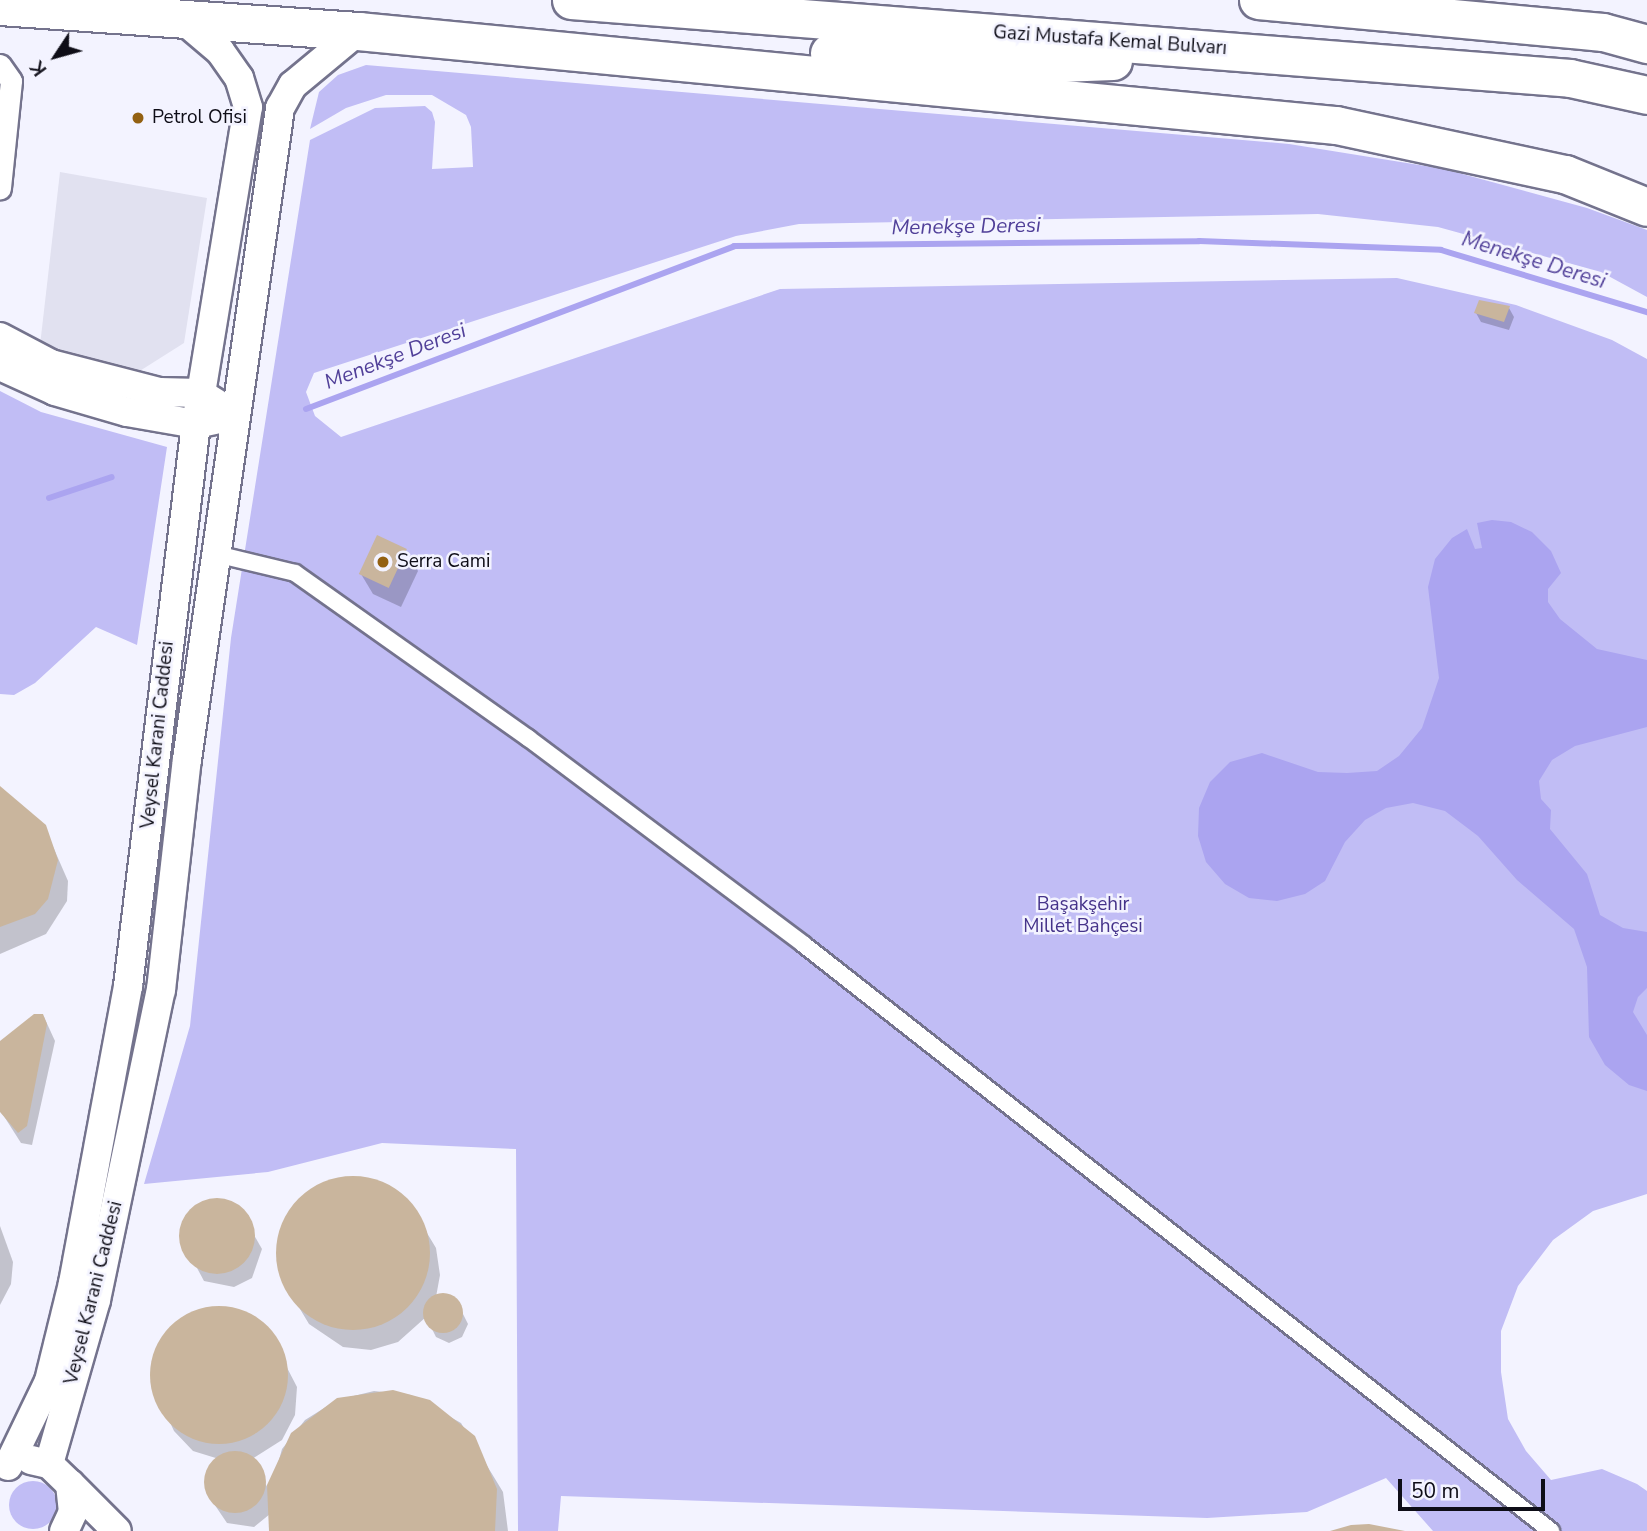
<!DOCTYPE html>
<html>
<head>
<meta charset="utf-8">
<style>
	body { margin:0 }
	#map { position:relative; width:1647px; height:1531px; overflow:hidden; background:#f3f3ff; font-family:"Nunito Sans",sans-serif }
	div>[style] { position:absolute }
	.built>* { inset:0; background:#e1e1f0 }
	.green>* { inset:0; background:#c1bdf5 }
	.round { border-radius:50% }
	.water>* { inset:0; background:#aba4f0 }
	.shadow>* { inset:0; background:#0003 }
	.stream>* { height:6px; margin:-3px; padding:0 3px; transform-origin:3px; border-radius:3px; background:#aba4f0 }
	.building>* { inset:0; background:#c9b59d; transform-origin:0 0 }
	.roads { filter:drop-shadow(2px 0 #74738d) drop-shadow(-2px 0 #74738d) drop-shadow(0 2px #74738d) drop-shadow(0 -2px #74738d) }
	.pedestrian>* { height:16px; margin:-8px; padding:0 8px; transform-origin:8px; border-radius:8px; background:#fff }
	.minor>* { height:21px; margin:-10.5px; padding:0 10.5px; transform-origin:10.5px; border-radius:10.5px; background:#fff }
	.tertiary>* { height:28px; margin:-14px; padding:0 14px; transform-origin:14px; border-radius:14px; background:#fff }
	.trunk>* { height:37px; margin:-18.5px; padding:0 18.5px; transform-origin:18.5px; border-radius:18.5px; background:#fff }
	.dots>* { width:19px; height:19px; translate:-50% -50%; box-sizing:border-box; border:4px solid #f3f3ff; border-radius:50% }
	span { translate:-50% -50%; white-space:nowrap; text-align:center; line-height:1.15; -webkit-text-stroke:5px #f3f3ff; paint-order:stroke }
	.street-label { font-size:19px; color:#0e0d17 }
	.poi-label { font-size:19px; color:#0e0d17 }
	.left { translate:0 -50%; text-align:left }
	.park-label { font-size:19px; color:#45338a }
	.water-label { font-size:21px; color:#514099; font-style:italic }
	.north { position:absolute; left:21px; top:21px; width:70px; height:70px; -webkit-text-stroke:5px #f3f3ff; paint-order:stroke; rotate:234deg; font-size:19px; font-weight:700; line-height:28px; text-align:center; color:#0e0d17 }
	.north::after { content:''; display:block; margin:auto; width:24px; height:32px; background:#0e0d17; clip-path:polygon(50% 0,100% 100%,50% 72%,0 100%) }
	.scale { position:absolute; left:1398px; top:1479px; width:147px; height:32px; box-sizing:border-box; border:4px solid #0e0d17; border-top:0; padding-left:9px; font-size:21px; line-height:24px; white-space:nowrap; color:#0e0d17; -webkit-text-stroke:5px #f3f3ff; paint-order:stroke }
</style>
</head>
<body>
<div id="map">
	<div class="built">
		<div style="clip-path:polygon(60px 172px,207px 198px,184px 343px,135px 374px,39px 354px)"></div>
	</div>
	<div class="green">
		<div style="clip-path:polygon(366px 65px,1289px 144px,1444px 169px,1587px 208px,1647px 230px,1647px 297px,1601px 272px,1438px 227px,1318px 214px,799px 224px,736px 236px,314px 373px,306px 392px,315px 416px,341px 437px,780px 289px,1397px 278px,1516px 305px,1612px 340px,1647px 359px,1647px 1194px,1593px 1211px,1553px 1240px,1518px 1286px,1501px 1331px,1501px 1372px,1508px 1419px,1526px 1451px,1551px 1480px,1602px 1469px,1637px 1484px,1647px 1491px,1647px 1531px,1433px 1531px,1386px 1478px,1307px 1512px,1207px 1518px,561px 1496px,558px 1531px,518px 1531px,516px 1149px,382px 1143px,268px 1172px,144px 1184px,190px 1026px,231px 638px,310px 140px,375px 108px,425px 106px,432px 112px,435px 122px,432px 169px,473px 167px,471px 127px,466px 115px,432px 95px,386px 95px,346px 108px,310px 129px,319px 92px,338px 75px)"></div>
		<div style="clip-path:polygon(0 391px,41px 412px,167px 447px,137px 645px,96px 627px,35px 683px,14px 695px,0 694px)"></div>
		<div class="round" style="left:9px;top:1481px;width:48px;height:48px"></div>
	</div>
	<div class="water">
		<div style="clip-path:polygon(1492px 520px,1511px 522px,1532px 532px,1551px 551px,1561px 573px,1548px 589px,1548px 602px,1560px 619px,1597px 649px,1647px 660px,1647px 727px,1575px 746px,1552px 760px,1539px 781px,1541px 799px,1551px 810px,1550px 829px,1587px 874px,1600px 915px,1623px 928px,1647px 932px,1647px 988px,1638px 997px,1633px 1012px,1647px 1035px,1647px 1091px,1629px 1085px,1605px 1065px,1589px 1037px,1587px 967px,1574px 929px,1517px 880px,1478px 836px,1445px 811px,1413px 803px,1386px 808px,1365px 820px,1345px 842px,1325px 881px,1305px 894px,1277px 901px,1249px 898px,1225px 884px,1206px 862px,1198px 836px,1199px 808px,1210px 782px,1230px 762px,1262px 753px,1318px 772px,1347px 773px,1377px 771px,1399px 756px,1422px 728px,1439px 678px,1428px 587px,1435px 559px,1452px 538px,1467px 529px,1475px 549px,1482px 548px,1477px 523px)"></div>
	</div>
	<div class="shadow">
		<div style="clip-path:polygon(1509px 308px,1514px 317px,1509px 330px,1481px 322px,1476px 313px)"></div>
		<div style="clip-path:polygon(406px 551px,418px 571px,401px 607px,373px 594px,361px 574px)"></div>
		<div style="clip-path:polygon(0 788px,44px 826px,68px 881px,67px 901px,46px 934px,0 954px)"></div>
		<div style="clip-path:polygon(44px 1017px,55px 1041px,32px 1145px,21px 1143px,0 1110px,0 1043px)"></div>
		<div style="clip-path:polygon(360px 1178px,387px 1186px,409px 1203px,436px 1248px,440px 1275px,436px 1297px,443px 1295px,456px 1300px,468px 1324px,462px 1337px,449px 1343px,436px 1337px,426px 1317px,398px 1342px,371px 1350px,343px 1347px,309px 1324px,282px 1279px,277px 1252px,282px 1225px,308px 1192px,333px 1180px)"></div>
		<div style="clip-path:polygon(209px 1200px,238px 1207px,262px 1249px,252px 1278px,234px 1287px,204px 1281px,181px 1238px,185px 1218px)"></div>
		<div style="clip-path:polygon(0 1226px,13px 1262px,11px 1284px,0 1305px)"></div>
		<div style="clip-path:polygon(217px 1308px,244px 1313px,267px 1329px,297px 1387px,295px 1415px,282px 1440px,252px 1459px,270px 1492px,282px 1449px,305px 1420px,337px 1400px,374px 1391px,411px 1395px,461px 1423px,503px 1492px,508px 1531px,274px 1531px,270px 1514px,254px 1527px,227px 1523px,206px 1492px,210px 1465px,219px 1459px,193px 1451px,174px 1431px,152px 1384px,154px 1356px,168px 1331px,190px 1314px)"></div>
	</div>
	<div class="stream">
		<div style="left:306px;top:409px;width:458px;rotate:-20.8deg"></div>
		<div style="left:734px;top:246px;width:465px;rotate:-0.6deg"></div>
		<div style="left:1199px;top:241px;width:242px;rotate:2.1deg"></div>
		<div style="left:1441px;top:250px;width:215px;rotate:16.8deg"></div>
		<div style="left:49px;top:498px;width:66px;rotate:-18.4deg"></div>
	</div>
	<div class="building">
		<div style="clip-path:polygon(1479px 300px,1510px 306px,1504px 322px,1474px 313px)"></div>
		<div style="left:377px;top:535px;width:33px;height:43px;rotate:25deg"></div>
		<div style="clip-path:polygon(0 786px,46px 825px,58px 860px,48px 899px,35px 914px,0 927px)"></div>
		<div style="clip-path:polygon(34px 1014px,43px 1014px,47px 1024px,27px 1126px,18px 1133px,0 1112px,0 1041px)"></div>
		<div class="round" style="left:276px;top:1176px;width:154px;height:154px"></div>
		<div class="round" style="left:179px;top:1198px;width:76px;height:76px"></div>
		<div class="round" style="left:423px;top:1293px;width:40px;height:40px"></div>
		<div class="round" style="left:150px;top:1306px;width:138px;height:138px"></div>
		<div style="clip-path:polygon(393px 1390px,430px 1400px,475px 1436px,497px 1489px,495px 1531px,269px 1531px,267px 1485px,291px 1433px,337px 1398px)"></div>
		<div class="round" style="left:204px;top:1451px;width:62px;height:62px"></div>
		<div style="clip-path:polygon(1369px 1524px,1405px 1531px,1330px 1531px,1351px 1525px)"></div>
	</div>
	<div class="roads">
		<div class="pedestrian">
			<div style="left:216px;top:554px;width:81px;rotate:13.5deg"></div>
			<div style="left:295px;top:573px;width:286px;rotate:35.3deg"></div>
			<div style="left:528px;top:738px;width:344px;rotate:36.8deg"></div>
			<div style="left:803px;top:944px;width:951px;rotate:38.12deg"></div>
		</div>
		<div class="minor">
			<div style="left:0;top:65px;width:19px;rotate:55deg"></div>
			<div style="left:11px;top:81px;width:108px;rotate:95.9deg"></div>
		</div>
		<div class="tertiary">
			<div style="left:0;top:337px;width:58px;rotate:27.9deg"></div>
			<div style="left:51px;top:364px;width:112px;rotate:14.5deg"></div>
			<div style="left:159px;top:392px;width:41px;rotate:1.4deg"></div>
			<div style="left:200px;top:393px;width:19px;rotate:32deg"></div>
			<div style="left:0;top:366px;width:60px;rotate:24.4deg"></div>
			<div style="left:55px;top:391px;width:75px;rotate:16.3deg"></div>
			<div style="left:127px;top:412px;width:70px;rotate:9.9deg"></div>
			<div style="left:196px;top:424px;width:19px;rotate:-12deg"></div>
			<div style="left:31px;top:1460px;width:18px;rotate:13deg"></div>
			<div style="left:49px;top:1464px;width:29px;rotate:44deg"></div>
			<div style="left:70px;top:1484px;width:28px;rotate:84deg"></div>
			<div style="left:73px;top:1512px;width:21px;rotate:115deg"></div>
			<div style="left:49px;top:1464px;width:171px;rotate:-74deg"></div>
			<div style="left:96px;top:1300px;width:317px;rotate:-78.2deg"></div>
			<div style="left:161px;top:990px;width:231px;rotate:-83.6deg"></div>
			<div style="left:187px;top:760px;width:659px;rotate:-81.88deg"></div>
			<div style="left:280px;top:108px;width:26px;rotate:-61deg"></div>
			<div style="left:293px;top:85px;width:85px;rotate:-39.7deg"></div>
			<div style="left:8px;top:1466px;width:94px;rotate:-64.2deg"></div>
			<div style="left:49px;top:1381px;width:101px;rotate:-76.2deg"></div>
			<div style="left:73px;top:1283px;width:302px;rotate:-79.5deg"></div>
			<div style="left:128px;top:986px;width:566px;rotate:-83.1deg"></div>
			<div style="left:196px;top:424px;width:321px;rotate:-80.7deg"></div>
			<div style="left:248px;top:107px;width:30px;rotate:-107deg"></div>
			<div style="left:239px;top:78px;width:33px;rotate:-125deg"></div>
			<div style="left:220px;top:51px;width:51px;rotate:-139.8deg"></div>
			<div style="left:70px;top:1484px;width:66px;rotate:45deg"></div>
		</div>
		<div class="trunk">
			<div style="left:571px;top:0;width:1002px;rotate:4.46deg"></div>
			<div style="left:1570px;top:78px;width:79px;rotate:12.4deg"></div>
			<div style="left:1258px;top:0;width:346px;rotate:5.3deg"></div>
			<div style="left:1603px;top:32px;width:46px;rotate:15.3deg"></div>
			<div style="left:0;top:6px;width:359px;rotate:4deg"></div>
			<div style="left:358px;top:31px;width:983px;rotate:5.49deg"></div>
			<div style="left:1336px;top:125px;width:234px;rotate:12.1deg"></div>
			<div style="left:1565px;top:174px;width:88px;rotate:21.9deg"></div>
			<div style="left:829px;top:53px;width:229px;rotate:2.5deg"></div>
			<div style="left:1058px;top:63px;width:55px;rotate:-2.1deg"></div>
		</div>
	</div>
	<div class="dots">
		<div style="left:138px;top:118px;background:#936112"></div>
		<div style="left:383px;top:562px;background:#936112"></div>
	</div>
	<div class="street-label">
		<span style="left:1110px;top:41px;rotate:4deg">Gazi Mustafa Kemal Bulvarı</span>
		<span style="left:158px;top:735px;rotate:-84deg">Veysel Karani Caddesi</span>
		<span style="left:94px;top:1293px;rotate:-76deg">Veysel Karani Caddesi</span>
	</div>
	<div class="poi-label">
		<span class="left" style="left:152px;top:118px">Petrol Ofisi</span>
		<span class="left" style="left:397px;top:562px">Serra Cami</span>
	</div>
	<div class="park-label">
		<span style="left:1083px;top:916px">Başakşehir<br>Millet Bahçesi</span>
	</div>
	<div class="water-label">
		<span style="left:966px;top:226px;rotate:-1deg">Menekşe Deresi</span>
		<span style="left:1534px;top:260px;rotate:17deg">Menekşe Deresi</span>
		<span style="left:395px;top:356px;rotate:-21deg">Menekşe Deresi</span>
	</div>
	<div class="north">K</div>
	<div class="scale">50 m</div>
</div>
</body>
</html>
